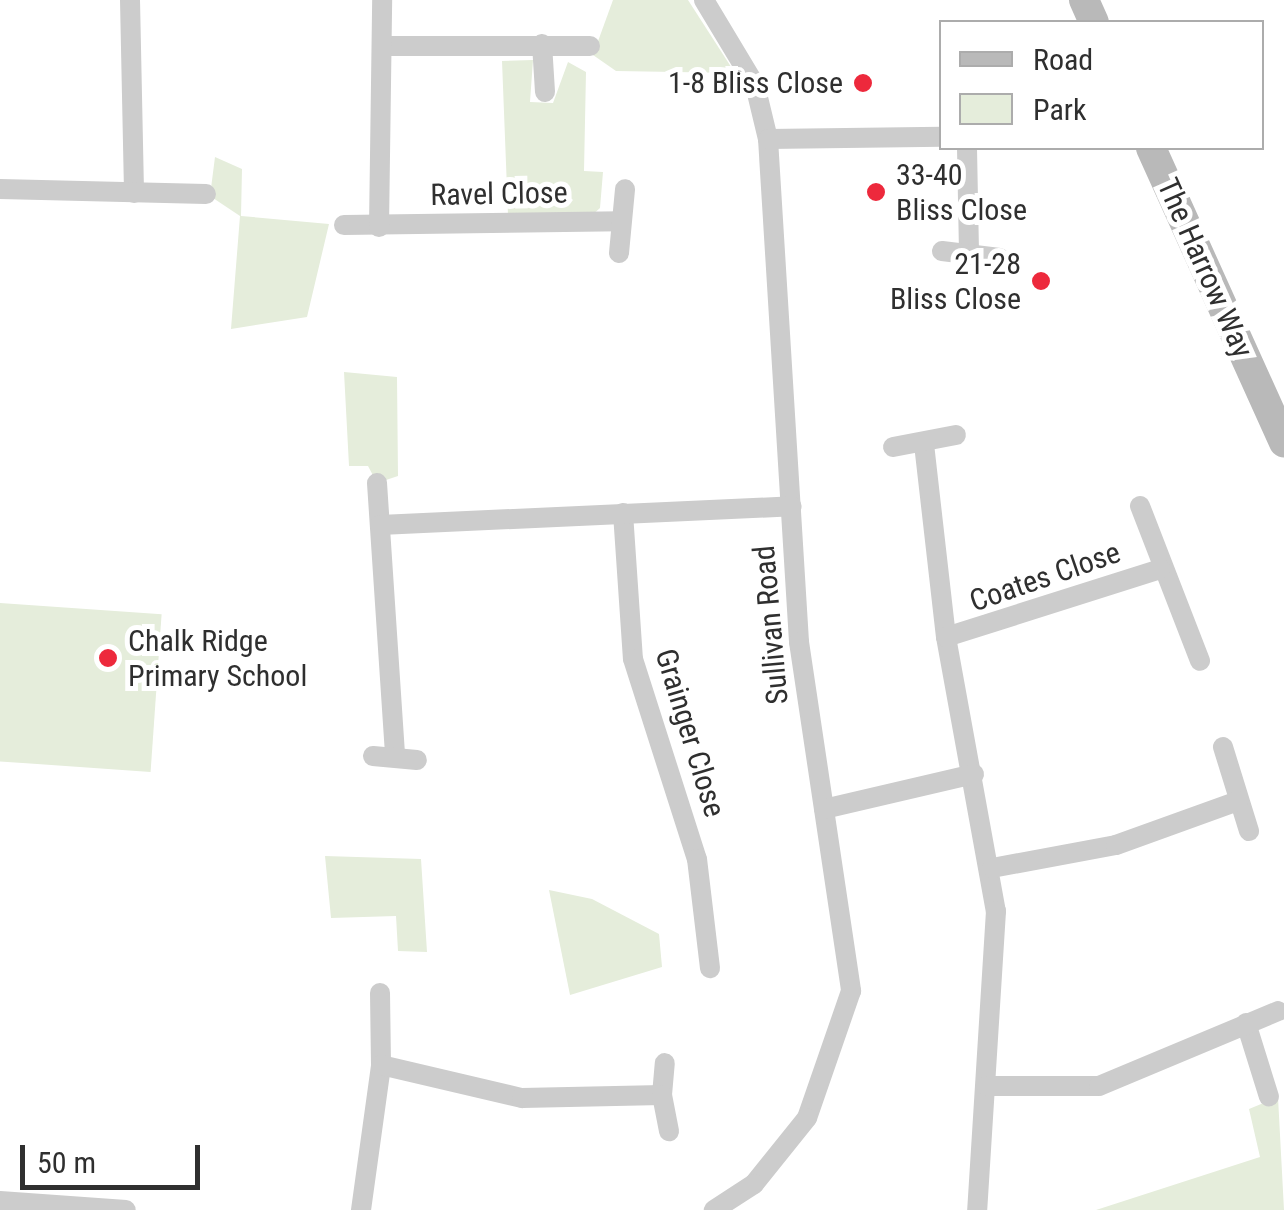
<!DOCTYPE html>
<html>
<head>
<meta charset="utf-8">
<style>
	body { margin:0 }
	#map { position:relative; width:1284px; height:1210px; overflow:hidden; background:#fff; font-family:"Roboto Condensed",sans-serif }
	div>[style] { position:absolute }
	.green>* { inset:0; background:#e5eddb; transform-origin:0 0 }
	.street>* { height:20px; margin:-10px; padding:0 10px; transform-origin:10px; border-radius:10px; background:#ccc }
	.secondary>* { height:30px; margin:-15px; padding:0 15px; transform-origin:15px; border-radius:15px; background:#b9b9b9 }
	.dots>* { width:28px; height:28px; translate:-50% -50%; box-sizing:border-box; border:5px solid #fff; border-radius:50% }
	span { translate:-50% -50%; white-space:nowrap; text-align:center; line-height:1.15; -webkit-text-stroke:10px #fff; paint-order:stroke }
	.poi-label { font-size:30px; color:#2f2f2f }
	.right { translate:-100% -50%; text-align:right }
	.left { translate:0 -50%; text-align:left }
	.street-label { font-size:30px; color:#2f2f2f }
	.legend { position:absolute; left:939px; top:20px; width:325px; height:130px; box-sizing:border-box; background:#fff; border:2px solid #acacac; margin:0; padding:12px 18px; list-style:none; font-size:30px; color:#2f2f2f }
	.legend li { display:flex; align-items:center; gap:20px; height:50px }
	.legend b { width:50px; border:2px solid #acacac }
	.scale { position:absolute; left:20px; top:1145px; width:180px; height:45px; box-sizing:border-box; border:5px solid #2f2f2f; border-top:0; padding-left:12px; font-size:30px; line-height:35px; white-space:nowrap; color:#2f2f2f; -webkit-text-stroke:8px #fff; paint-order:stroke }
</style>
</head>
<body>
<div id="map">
	<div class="green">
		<div style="clip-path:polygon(613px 0,688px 0,735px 73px,616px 71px,593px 55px)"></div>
		<div style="clip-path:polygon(533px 60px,530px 102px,553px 103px,568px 62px,586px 72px,584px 171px,603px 172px,600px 208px,590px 217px,508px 215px,502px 61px)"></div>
		<div style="clip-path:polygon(215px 157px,242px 169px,241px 216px,329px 224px,307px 317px,231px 329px,240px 216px,210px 196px)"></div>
		<div style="clip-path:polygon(344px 372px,397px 377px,398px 476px,377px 483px,368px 466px,349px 466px)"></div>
		<div style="left:0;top:603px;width:162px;height:158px;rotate:4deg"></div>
		<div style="clip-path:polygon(325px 856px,421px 859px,427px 952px,398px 951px,396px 916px,331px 918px)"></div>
		<div style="clip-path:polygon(549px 890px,592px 899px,659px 934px,662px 967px,570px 995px)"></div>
		<div style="clip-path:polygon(1278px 1097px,1284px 1210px,1096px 1210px,1260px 1157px,1249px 1109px)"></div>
	</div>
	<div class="street">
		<div style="left:130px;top:0;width:193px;rotate:88.8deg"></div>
		<div style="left:704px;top:0;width:99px;rotate:59deg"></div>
		<div style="left:755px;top:85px;width:56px;rotate:76.5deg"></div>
		<div style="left:768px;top:139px;width:504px;rotate:86.47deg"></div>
		<div style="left:799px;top:642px;width:353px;rotate:81.5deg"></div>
		<div style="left:851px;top:991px;width:134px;rotate:109.1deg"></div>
		<div style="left:807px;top:1118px;width:85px;rotate:128.8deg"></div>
		<div style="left:754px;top:1184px;width:48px;rotate:147deg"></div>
		<div style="left:542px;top:44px;width:48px;rotate:86.4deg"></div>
		<div style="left:383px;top:46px;width:207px"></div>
		<div style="left:768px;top:139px;width:174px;rotate:-0.7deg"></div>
		<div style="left:967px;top:148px;width:106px;rotate:88.9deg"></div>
		<div style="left:0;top:189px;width:206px;rotate:1.4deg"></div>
		<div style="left:344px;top:225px;width:277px;rotate:-0.8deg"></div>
		<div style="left:379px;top:227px;width:227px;rotate:-89.2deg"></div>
		<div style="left:942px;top:251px;width:58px;rotate:6.9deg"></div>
		<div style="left:619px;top:253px;width:64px;rotate:-84.6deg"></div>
		<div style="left:924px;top:444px;width:194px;rotate:83.5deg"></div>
		<div style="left:946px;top:637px;width:279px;rotate:79.7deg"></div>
		<div style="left:996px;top:911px;width:300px;rotate:93.6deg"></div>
		<div style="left:893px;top:447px;width:64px;rotate:-10.8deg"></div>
		<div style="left:377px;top:483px;width:273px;rotate:86.2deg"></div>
		<div style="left:1140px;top:506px;width:166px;rotate:68.8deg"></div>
		<div style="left:623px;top:513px;width:146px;rotate:86.1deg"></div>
		<div style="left:633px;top:659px;width:210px;rotate:72.3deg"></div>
		<div style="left:697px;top:859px;width:110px;rotate:83.2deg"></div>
		<div style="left:380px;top:525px;width:412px;rotate:-2.6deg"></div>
		<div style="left:946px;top:637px;width:225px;rotate:-17.6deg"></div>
		<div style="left:1223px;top:747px;width:88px;rotate:72.8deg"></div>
		<div style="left:373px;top:756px;width:44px;rotate:5.2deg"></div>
		<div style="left:824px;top:809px;width:154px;rotate:-13.1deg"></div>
		<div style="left:992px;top:868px;width:126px;rotate:-10.5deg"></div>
		<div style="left:1116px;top:845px;width:130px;rotate:-19.8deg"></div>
		<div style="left:380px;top:993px;width:72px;rotate:89.2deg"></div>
		<div style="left:1246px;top:1023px;width:77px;rotate:72.7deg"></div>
		<div style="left:987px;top:1086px;width:112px"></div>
		<div style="left:1099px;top:1086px;width:194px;rotate:-22.7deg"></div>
		<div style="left:662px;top:1095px;width:32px;rotate:-85deg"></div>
		<div style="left:0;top:1201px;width:126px;rotate:4.1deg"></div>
		<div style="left:361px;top:1210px;width:146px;rotate:-82.1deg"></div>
		<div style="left:381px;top:1065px;width:145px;rotate:13.2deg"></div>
		<div style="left:522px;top:1098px;width:140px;rotate:-1.2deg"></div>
		<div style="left:662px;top:1095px;width:37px;rotate:79deg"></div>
	</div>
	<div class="secondary">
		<div style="left:1084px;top:0;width:24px;rotate:66deg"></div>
		<div style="left:1151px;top:148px;width:323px;rotate:65.7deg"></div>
	</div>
	<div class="dots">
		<div style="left:863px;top:83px;background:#ed293c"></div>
		<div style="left:876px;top:192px;background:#ed293c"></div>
		<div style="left:1041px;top:281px;background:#ed293c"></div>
		<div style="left:108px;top:658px;background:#ed293c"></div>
	</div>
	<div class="poi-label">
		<span class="right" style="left:843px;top:83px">1-8 Bliss Close</span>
		<span class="left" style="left:896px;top:192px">33-40<br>Bliss Close</span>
		<span class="right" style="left:1021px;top:281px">21-28<br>Bliss Close</span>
		<span class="left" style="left:128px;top:658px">Chalk Ridge<br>Primary School</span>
	</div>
	<div class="street-label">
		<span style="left:499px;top:194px;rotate:-1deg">Ravel Close</span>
		<span style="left:1205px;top:268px;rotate:66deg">The Harrow Way</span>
		<span style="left:1045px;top:577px;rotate:-19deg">Coates Close</span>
		<span style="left:771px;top:625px;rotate:-95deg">Sullivan Road</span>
		<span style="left:690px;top:733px;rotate:73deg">Grainger Close</span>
	</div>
	<ul class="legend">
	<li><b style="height:12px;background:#b9b9b9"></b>Road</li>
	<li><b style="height:28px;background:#e5eddb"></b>Park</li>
	</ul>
	<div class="scale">50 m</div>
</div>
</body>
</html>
